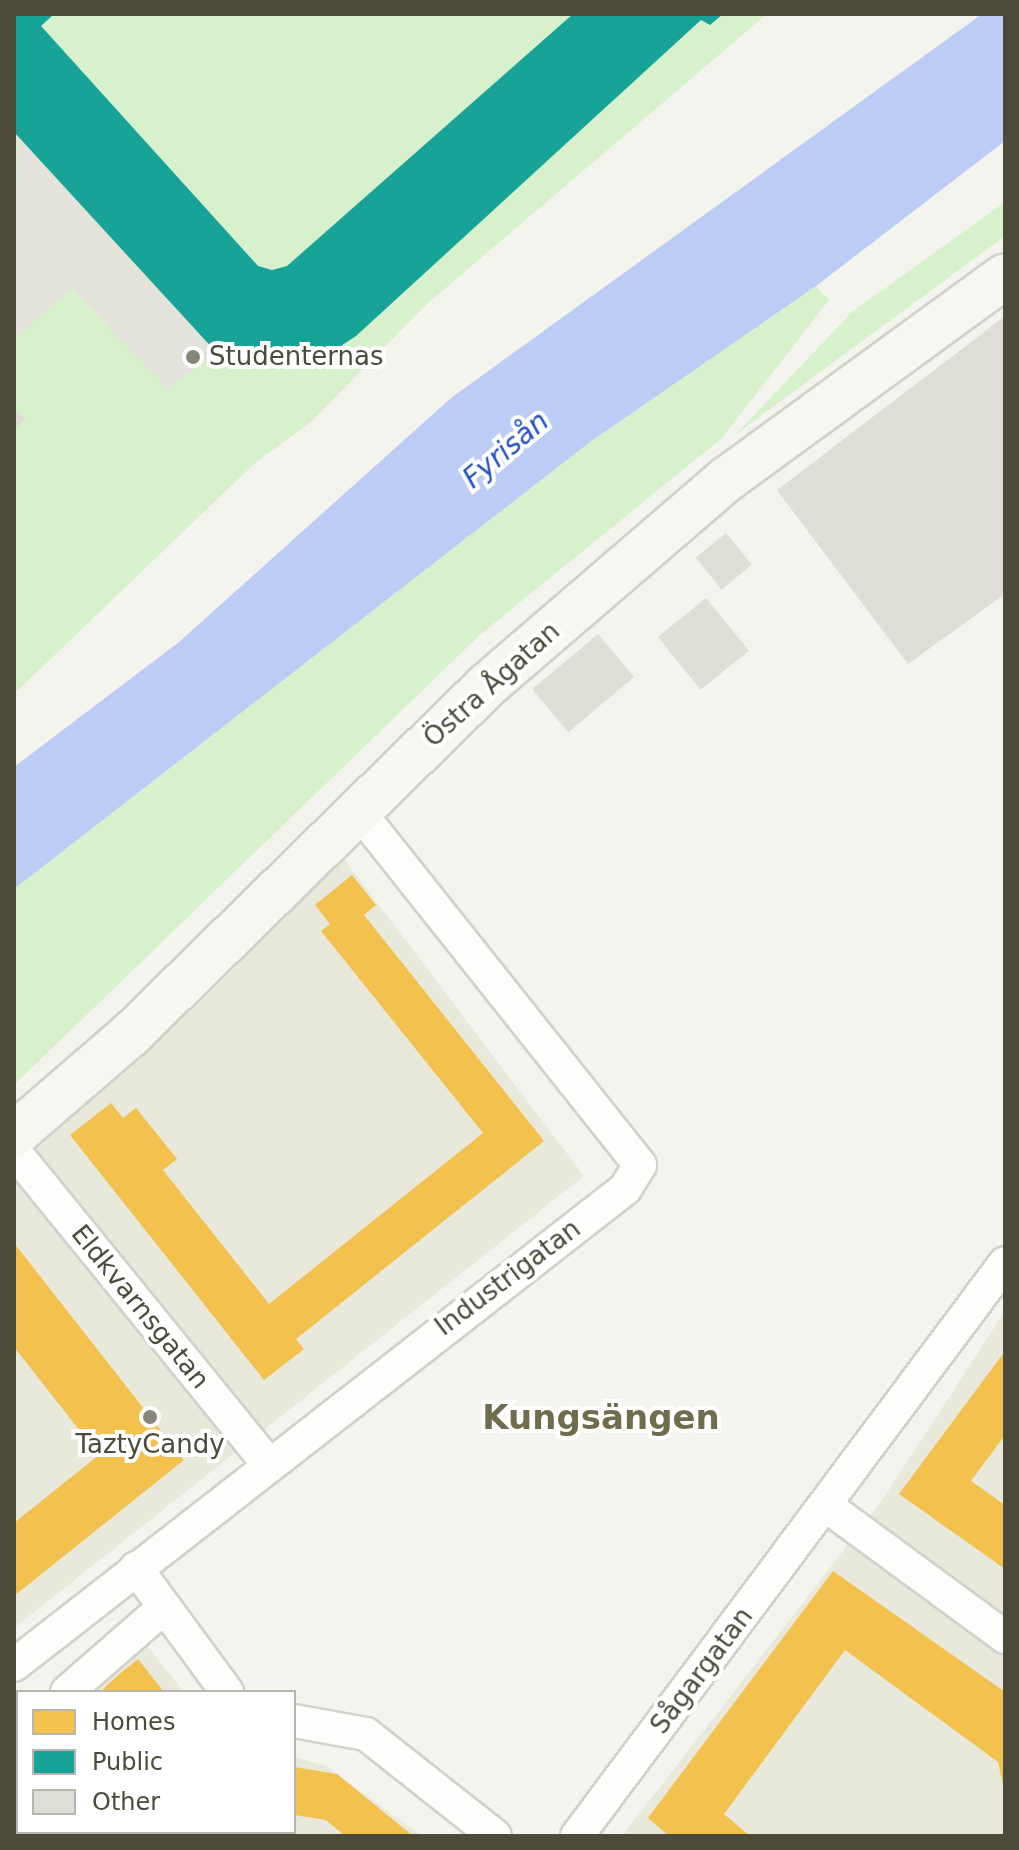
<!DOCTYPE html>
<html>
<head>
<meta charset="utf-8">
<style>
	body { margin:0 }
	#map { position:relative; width:1019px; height:1850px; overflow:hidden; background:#f4f4ee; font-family:"DejaVu Sans",sans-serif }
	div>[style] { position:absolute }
	.residential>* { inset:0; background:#e8e8db }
	.green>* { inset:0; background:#d7f1cc }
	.parking>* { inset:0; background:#e3e3dc }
	.water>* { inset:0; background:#bcccf4 }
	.homes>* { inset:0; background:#f2c14e }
	.public>* { inset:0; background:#17a398 }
	.building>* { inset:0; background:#deddd6; transform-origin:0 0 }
	.roads { filter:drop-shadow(2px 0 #d2d2cb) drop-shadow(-2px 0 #d2d2cb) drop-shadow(0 2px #d2d2cb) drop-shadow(0 -2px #d2d2cb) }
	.street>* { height:32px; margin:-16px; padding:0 16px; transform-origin:16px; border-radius:16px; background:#fdfdfc }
	.secondary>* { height:44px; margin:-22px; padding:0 22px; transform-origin:22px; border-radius:22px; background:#f7f7f1 }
	.dots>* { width:22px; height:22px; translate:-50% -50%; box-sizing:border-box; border:4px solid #fff; border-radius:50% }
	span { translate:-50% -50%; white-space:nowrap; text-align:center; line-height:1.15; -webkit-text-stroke:8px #fff; paint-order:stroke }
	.poi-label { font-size:26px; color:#4c4a38 }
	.left { translate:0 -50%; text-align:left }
	.street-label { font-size:26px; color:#4c4a38 }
	.water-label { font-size:28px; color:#2550c4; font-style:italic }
	.district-label { font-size:34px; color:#706d4e; font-weight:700 }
	.frame { position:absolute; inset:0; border:16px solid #4c4a38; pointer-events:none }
	.legend { position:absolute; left:16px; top:1690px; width:280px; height:144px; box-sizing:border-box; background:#fff; border:2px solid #b7b7af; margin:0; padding:10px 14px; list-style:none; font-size:24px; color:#4c4a38 }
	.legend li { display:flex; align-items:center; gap:16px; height:40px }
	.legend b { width:40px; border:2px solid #b7b7af }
</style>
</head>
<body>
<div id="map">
	<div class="residential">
		<div style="clip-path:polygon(341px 855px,584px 1176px,14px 1628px,14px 1142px)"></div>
		<div style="clip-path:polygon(1005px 1311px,1005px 1836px,622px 1836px,881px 1502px)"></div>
		<div style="clip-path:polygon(141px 1638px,184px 1692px,71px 1692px)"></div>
		<div style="clip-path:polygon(18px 1750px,18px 1832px,294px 1832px,294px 1757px,326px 1766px,422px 1836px,14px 1836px)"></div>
	</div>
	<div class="green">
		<div style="clip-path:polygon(14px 14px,767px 14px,427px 304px,311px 422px,255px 463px,14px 694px)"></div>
		<div style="clip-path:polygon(1005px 202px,1005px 236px,736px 434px,852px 312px)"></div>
		<div style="clip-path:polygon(816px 286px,829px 300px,722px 438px,481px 634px,14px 1085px,14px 889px,590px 442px)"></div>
	</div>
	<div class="parking">
		<div style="clip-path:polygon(18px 137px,216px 352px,168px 389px,72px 288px,14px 339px)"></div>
	</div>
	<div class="water">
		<div style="clip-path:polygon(982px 14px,1005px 14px,1005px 141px,816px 286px,590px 442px,14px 889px,14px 767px,179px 642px,451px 398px)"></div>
	</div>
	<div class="homes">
		<div style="clip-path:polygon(352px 875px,376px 905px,364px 915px,544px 1141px,296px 1339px,304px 1349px,264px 1380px,70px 1135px,111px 1103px,123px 1118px,136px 1108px,177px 1159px,163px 1170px,269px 1304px,483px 1133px,321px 931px,330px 924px,315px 905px)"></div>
		<div style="clip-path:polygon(14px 1243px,184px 1460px,14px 1596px,14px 1523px,99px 1455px,14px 1347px)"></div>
		<div style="clip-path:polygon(1005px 1351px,1005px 1435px,971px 1481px,1005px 1505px,1005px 1569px,899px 1494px)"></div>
		<div style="clip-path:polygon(833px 1571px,1005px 1692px,1005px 1793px,998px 1762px,845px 1650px,724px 1814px,750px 1836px,669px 1836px,648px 1818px)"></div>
		<div style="clip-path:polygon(138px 1659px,164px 1692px,100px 1692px,117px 1676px)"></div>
		<div style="clip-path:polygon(294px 1767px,337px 1774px,413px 1836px,345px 1836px,326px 1820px,294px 1815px)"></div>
		<div style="clip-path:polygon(18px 1768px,18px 1800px,14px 1795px)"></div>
	</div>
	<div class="public">
		<div style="clip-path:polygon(14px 14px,54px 14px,41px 26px,258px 266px,272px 270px,287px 266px,573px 14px,723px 14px,710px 25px,701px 20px,356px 336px,318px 361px,286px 369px,216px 352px,14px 132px)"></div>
	</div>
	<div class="building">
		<div style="clip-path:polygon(1005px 316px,1005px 594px,908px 664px,777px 490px)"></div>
		<div style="clip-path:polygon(14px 408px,25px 419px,14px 430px)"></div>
		<div style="left:726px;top:533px;width:41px;height:39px;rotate:51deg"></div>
		<div style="left:706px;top:598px;width:68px;height:62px;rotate:51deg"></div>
		<div style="left:598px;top:634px;width:56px;height:86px;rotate:50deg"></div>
	</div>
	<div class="roads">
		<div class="street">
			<div style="left:14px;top:1151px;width:401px;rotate:50.9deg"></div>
			<div style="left:828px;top:1507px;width:220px;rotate:36.3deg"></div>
			<div style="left:136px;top:1568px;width:154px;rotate:53.7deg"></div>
			<div style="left:14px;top:1665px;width:775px;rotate:-37.92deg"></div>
			<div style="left:625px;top:1189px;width:28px;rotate:-58deg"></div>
			<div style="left:640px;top:1165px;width:453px;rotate:-128.5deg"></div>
			<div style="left:67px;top:1692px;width:125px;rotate:-41.1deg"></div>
			<div style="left:294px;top:1721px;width:73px;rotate:10.2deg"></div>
			<div style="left:366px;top:1734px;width:164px;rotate:38.3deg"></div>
			<div style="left:14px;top:1746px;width:6px;rotate:-45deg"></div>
			<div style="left:14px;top:1821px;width:6px;rotate:51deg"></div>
			<div style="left:577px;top:1836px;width:715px;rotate:-53.24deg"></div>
		</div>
		<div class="secondary">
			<div style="left:14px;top:1135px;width:153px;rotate:-40.8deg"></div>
			<div style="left:130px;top:1035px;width:497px;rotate:-44.4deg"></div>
			<div style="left:485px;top:687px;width:319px;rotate:-40.7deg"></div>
			<div style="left:727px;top:479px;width:344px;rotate:-36.1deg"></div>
		</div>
	</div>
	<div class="dots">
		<div style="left:193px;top:357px;background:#878678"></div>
		<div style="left:150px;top:1417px;background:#878678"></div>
	</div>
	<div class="poi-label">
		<span class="left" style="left:209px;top:357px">Studenternas</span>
		<span style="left:150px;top:1445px">TaztyCandy</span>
	</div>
	<div class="street-label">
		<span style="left:492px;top:685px;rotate:-42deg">Östra Ågatan</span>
		<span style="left:508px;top:1278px;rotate:-37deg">Industrigatan</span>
		<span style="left:140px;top:1307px;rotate:51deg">Eldkvarnsgatan</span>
		<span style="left:702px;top:1671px;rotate:-53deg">Sågargatan</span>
	</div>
	<div class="water-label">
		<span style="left:506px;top:450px;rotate:-40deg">Fyrisån</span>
	</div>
	<div class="district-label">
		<span style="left:601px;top:1418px">Kungsängen</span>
	</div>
	<div class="frame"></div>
	<ul class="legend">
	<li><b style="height:22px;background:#f2c14e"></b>Homes</li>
	<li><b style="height:22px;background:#17a398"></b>Public</li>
	<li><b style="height:22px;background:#deddd6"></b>Other</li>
	</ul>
</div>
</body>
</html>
